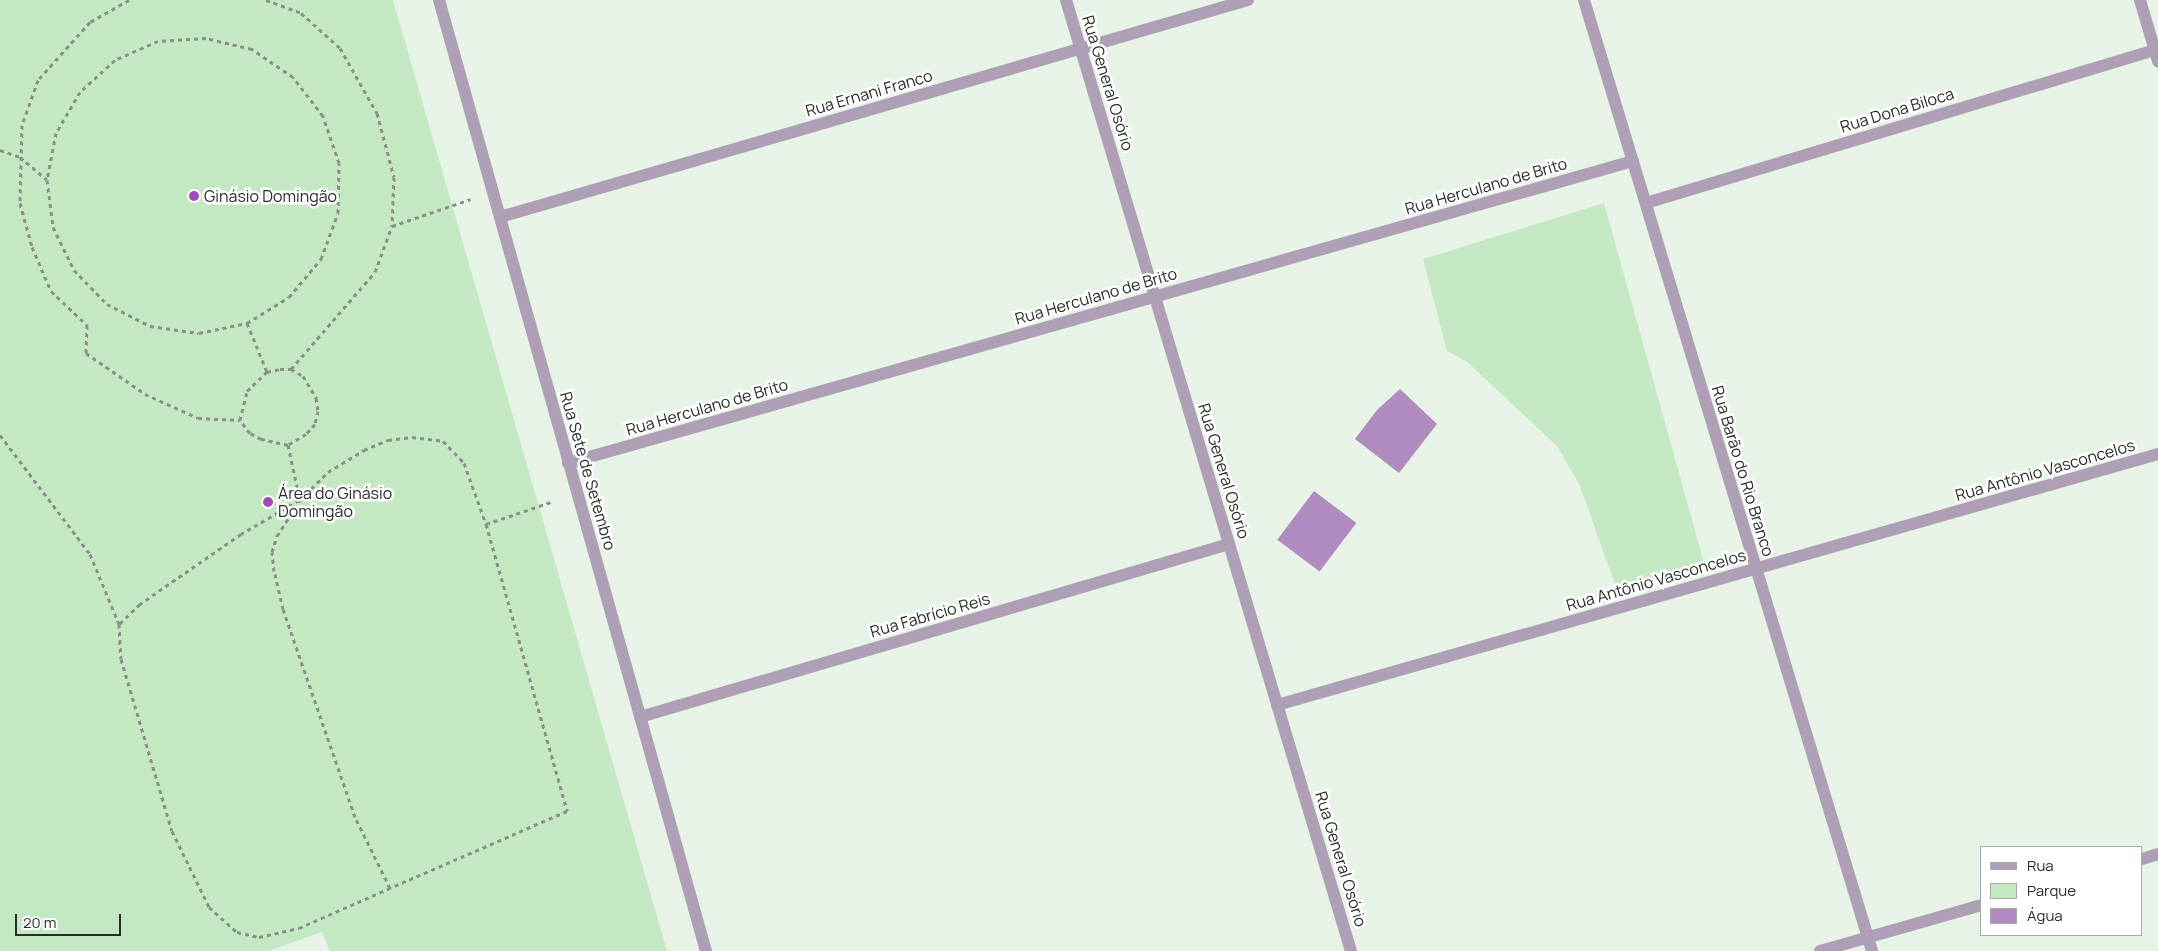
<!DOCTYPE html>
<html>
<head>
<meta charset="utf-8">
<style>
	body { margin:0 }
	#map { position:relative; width:2158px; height:951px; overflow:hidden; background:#e7f3e6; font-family:Manrope,sans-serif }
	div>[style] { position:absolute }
	.green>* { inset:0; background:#c4e8c2 }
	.water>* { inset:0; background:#af8bc0; transform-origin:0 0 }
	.path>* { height:3px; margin-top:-1.5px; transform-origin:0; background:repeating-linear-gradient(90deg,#889087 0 4px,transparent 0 8px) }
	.street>* { height:12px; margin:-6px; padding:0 6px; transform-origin:6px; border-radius:6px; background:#af9fb6 }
	.dots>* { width:14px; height:14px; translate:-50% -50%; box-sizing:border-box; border:2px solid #fff; border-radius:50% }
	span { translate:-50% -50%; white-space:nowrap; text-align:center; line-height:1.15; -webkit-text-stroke:5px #fff; paint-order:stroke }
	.street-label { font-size:16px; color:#292d28 }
	.poi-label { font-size:16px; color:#292d28 }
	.left { translate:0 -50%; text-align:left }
	.legend { position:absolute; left:1980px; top:846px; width:162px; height:90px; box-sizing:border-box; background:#fff; border:1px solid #a9aba9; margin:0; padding:6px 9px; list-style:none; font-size:15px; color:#292d28 }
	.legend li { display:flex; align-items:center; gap:10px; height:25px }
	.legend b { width:25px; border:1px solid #a9aba9 }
	.scale { position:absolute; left:15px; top:914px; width:106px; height:22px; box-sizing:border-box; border:2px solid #292d28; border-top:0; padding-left:6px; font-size:15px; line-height:18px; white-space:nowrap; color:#292d28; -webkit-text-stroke:4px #fff; paint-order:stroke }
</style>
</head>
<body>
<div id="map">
	<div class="green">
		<div style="clip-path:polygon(0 0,393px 0,667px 951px,330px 951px,322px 932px,268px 951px,0 951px)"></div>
		<div style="clip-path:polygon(1604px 203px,1704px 563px,1618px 593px,1580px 486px,1558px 447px,1466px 361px,1447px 351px,1423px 259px)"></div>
	</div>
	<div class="water">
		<div style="clip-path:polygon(1400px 389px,1437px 424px,1399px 473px,1355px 439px,1377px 410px)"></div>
		<div style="left:1314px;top:491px;width:53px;height:61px;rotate:37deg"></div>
	</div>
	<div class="path">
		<div style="left:129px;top:0;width:45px;rotate:150.6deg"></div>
		<div style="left:90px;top:22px;width:78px;rotate:131.9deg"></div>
		<div style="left:38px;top:80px;width:48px;rotate:109.6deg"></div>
		<div style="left:22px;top:125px;width:78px;rotate:91.5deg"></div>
		<div style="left:20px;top:203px;width:46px;rotate:74.7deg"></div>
		<div style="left:32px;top:247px;width:48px;rotate:66.6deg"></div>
		<div style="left:51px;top:291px;width:50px;rotate:43.4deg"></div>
		<div style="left:87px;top:325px;width:28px;rotate:92deg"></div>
		<div style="left:86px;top:353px;width:72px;rotate:34.8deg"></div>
		<div style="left:145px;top:394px;width:58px;rotate:24.4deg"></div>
		<div style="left:198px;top:418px;width:42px;rotate:2.7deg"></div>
		<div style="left:266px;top:0;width:37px;rotate:20deg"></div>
		<div style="left:301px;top:13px;width:52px;rotate:41.9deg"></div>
		<div style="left:340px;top:48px;width:75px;rotate:60.4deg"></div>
		<div style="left:377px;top:113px;width:66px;rotate:75.1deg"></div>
		<div style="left:394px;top:177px;width:49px;rotate:92.3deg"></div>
		<div style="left:392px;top:226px;width:83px;rotate:-18.9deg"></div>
		<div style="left:0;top:150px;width:21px;rotate:19deg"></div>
		<div style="left:20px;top:157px;width:35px;rotate:40deg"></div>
		<div style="left:47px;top:180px;width:47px;rotate:82.7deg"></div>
		<div style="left:53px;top:227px;width:48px;rotate:64deg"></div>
		<div style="left:74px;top:270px;width:47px;rotate:45.9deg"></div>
		<div style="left:107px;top:304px;width:48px;rotate:27.1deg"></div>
		<div style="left:150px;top:326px;width:49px;rotate:8.1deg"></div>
		<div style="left:199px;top:333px;width:49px;rotate:-11.8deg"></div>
		<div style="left:247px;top:323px;width:49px;rotate:-31.8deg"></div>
		<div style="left:289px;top:297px;width:50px;rotate:-49.9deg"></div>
		<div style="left:321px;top:259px;width:49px;rotate:-69.7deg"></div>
		<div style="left:338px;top:213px;width:50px;rotate:-88.9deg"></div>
		<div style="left:339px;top:163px;width:50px;rotate:-108.8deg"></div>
		<div style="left:323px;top:116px;width:49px;rotate:-127.6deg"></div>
		<div style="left:293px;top:77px;width:50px;rotate:-145.7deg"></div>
		<div style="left:252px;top:49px;width:47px;rotate:-166.6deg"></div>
		<div style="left:206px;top:38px;width:48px;rotate:176.4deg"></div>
		<div style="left:158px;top:41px;width:47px;rotate:156.2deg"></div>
		<div style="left:115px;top:60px;width:47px;rotate:137.6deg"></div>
		<div style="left:80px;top:92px;width:48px;rotate:120.3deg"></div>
		<div style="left:56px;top:133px;width:48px;rotate:100.8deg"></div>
		<div style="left:247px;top:323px;width:53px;rotate:67.8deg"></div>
		<div style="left:280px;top:369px;width:11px"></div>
		<div style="left:291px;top:369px;width:14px;rotate:30deg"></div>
		<div style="left:303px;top:376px;width:26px;rotate:59deg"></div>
		<div style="left:316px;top:398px;width:13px;rotate:81deg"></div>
		<div style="left:318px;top:411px;width:13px;rotate:103deg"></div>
		<div style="left:315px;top:424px;width:13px;rotate:132deg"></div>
		<div style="left:306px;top:434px;width:21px;rotate:149deg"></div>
		<div style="left:288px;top:445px;width:28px;rotate:-167deg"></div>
		<div style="left:261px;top:439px;width:13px;rotate:-151deg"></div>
		<div style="left:250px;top:433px;width:16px;rotate:-128deg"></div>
		<div style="left:240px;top:420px;width:30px;rotate:-76deg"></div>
		<div style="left:247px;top:391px;width:28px;rotate:-44deg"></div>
		<div style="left:267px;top:372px;width:13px;rotate:-13deg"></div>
		<div style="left:291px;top:369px;width:128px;rotate:-49.1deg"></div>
		<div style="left:375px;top:272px;width:49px;rotate:-69.7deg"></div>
		<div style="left:0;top:435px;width:149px;rotate:52.9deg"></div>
		<div style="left:90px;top:554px;width:76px;rotate:67.5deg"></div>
		<div style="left:288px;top:445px;width:56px;rotate:77.7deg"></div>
		<div style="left:300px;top:500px;width:40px;rotate:-45deg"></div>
		<div style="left:328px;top:472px;width:42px;rotate:-31.4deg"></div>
		<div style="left:364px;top:450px;width:26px;rotate:-23deg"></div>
		<div style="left:388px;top:440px;width:24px;rotate:-7deg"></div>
		<div style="left:412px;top:437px;width:31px;rotate:7deg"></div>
		<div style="left:443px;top:441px;width:30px;rotate:46deg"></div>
		<div style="left:464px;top:463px;width:65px;rotate:70.2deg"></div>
		<div style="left:486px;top:524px;width:298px;rotate:74.2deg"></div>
		<div style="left:567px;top:811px;width:193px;rotate:156.5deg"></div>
		<div style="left:390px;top:888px;width:79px;rotate:-116.2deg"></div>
		<div style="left:355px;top:817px;width:220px;rotate:-109.1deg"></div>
		<div style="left:283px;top:609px;width:39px;rotate:-103deg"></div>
		<div style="left:274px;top:571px;width:19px;rotate:-96deg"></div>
		<div style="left:272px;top:552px;width:17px;rotate:-73deg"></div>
		<div style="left:277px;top:536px;width:43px;rotate:-57.4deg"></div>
		<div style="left:299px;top:500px;width:67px;rotate:149.6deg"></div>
		<div style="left:241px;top:534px;width:123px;rotate:145.3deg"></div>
		<div style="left:140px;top:604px;width:29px;rotate:136deg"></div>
		<div style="left:119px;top:624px;width:35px;rotate:87deg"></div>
		<div style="left:121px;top:659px;width:179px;rotate:73.5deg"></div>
		<div style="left:172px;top:831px;width:85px;rotate:64deg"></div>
		<div style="left:209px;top:907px;width:38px;rotate:42deg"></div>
		<div style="left:237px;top:932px;width:23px;rotate:13deg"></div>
		<div style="left:259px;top:937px;width:41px;rotate:-12.7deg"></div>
		<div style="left:299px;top:928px;width:99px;rotate:-23.7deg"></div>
		<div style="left:486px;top:524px;width:72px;rotate:-18.7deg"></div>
	</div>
	<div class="street">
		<div style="left:439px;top:0;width:988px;rotate:74.32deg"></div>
		<div style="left:1066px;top:0;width:993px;rotate:73.32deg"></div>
		<div style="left:1584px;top:0;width:994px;rotate:73.15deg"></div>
		<div style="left:2140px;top:0;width:64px;rotate:73.6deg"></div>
		<div style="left:1646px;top:203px;width:535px;rotate:-16.74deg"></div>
		<div style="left:500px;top:217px;width:779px;rotate:-16.18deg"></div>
		<div style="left:568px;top:463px;width:1107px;rotate:-15.83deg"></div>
		<div style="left:1277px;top:705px;width:916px;rotate:-15.9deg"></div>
		<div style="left:640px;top:717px;width:614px;rotate:-16.37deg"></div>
		<div style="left:2142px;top:859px;width:17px;rotate:-17deg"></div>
		<div style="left:1820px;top:951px;width:168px;rotate:-15.9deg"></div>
	</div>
	<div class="dots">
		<div style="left:194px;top:196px;background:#9c4cbc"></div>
		<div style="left:268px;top:502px;background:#9c4cbc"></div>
	</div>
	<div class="street-label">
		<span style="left:1108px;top:83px;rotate:73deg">Rua General Osório</span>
		<span style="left:869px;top:93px;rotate:-16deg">Rua Ernani Franco</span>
		<span style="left:1897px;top:110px;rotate:-17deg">Rua Dona Biloca</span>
		<span style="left:1486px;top:186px;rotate:-16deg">Rua Herculano de Brito</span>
		<span style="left:1096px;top:296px;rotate:-16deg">Rua Herculano de Brito</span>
		<span style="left:707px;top:407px;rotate:-16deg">Rua Herculano de Brito</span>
		<span style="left:2045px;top:470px;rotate:-16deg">Rua Antônio Vasconcelos</span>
		<span style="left:588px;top:471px;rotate:74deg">Rua Sete de Setembro</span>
		<span style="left:1224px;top:471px;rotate:73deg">Rua General Osório</span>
		<span style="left:1743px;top:471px;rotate:73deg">Rua Barão do Rio Branco</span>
		<span style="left:1656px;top:580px;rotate:-16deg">Rua Antônio Vasconcelos</span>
		<span style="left:930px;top:615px;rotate:-16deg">Rua Fabrício Reis</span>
		<span style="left:1341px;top:859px;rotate:73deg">Rua General Osório</span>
	</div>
	<div class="poi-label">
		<span class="left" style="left:204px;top:196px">Ginásio Domingão</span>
		<span class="left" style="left:278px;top:502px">Área do Ginásio<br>Domingão</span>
	</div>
	<ul class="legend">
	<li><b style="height:6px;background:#af9fb6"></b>Rua</li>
	<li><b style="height:14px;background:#c4e8c2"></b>Parque</li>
	<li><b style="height:14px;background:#af8bc0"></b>Água</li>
	</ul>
	<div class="scale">20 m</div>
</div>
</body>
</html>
